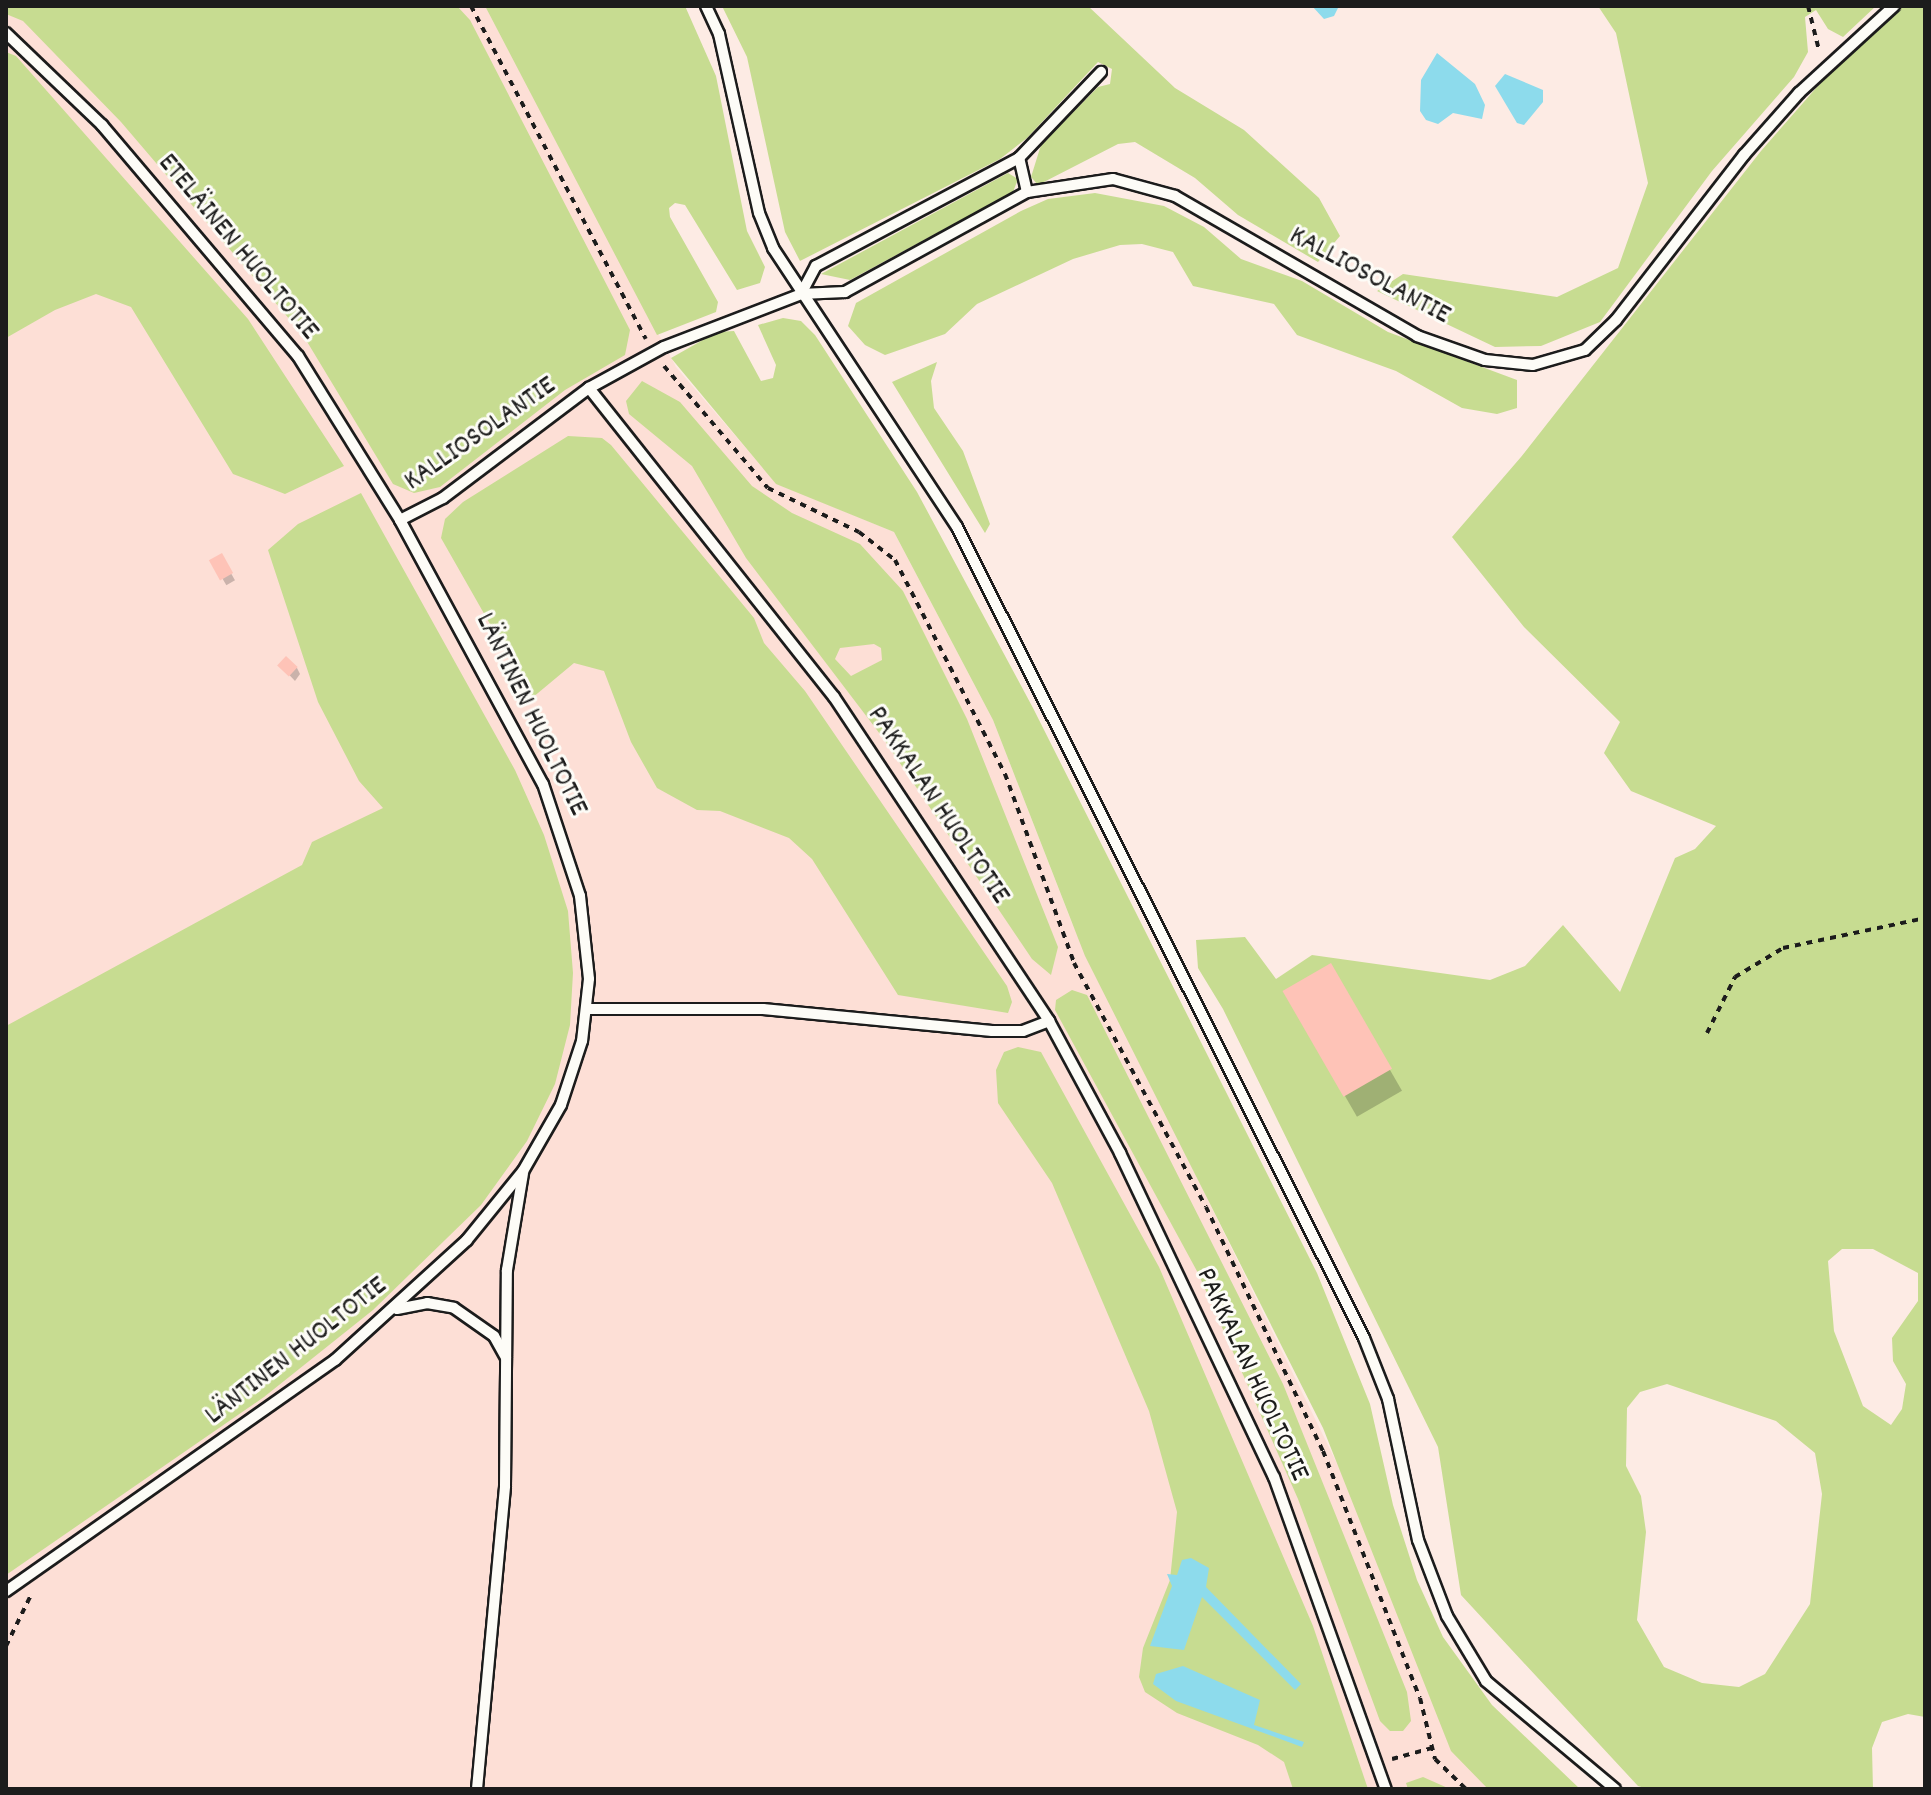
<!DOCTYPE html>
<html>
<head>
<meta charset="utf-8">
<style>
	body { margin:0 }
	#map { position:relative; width:1931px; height:1795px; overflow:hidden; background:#fdebe4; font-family:Dekko,sans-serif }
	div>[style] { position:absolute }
	.built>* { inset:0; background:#fddfd6 }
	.green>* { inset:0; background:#c7dc91 }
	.water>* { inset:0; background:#8ddbec }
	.shadow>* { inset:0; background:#0003; transform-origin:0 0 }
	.building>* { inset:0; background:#fec3b7; transform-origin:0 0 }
	.path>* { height:4px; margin-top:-2px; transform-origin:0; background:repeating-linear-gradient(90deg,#1c1c1c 0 6px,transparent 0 12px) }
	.roads { filter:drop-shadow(2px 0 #1c1c1c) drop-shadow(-2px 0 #1c1c1c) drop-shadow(0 2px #1c1c1c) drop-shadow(0 -2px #1c1c1c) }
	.service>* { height:10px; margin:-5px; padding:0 5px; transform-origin:5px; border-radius:5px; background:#fdfcf7 }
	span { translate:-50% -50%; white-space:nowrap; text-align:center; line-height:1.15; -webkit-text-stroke:6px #fdfcf7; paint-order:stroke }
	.street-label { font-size:28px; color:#1c1c1c }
	.frame { position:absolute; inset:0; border:8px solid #1c1c1c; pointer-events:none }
</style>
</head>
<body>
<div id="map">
	<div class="built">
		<div style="clip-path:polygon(6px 6px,485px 6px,676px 367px,776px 483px,894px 532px,993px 720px,1072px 923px,1474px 1743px,1519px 1789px,6px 1789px)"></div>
	</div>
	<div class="green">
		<div style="clip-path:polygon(6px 6px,457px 6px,470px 20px,630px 330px,625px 355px,565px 390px,440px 487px,414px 493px,393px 484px,303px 335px,121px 122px,23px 21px,6px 14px)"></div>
		<div style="clip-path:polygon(485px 6px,685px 6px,716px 76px,747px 231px,765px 267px,760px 283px,737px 290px,685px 205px,675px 203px,669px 208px,670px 217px,718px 302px,716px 312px,657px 335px)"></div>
		<div style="clip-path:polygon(722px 6px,1088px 6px,1175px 88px,1244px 130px,1319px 198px,1340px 236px,1318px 262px,1238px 215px,1195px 178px,1135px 142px,1118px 144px,1038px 185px,1031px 177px,1041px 145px,1098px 87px,1110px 84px,1112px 69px,1098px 62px,1027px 138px,1000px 159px,800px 261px,785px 232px,747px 57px)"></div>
		<div style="clip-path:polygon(1598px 6px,1876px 6px,1843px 37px,1828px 29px,1816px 10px,1805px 17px,1808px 52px,1794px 77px,1712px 171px,1600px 322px,1541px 346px,1495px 347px,1377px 291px,1403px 274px,1557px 297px,1618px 268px,1648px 183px,1616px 33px)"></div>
		<div style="clip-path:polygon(evenodd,1900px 6px,1925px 6px,1925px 1717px,1908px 1714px,1882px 1722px,1872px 1748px,1873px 1789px,1648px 1789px,1638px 1786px,1461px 1595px,1438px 1447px,1223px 1009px,1198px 968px,1196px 940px,1245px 937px,1276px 979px,1312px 955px,1490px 980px,1525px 966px,1563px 925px,1620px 992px,1675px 858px,1695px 849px,1716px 826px,1631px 791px,1604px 753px,1620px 722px,1524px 627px,1452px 537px,1521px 457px,1761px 151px,1817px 87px,1900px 6px,1842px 1249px,1873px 1249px,1918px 1273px,1918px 1301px,1892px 1338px,1893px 1361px,1906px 1384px,1902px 1409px,1891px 1425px,1863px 1406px,1834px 1331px,1828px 1261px,1842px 1249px,1900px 6px,1667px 1384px,1776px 1421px,1815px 1453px,1822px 1494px,1810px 1604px,1765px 1674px,1739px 1687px,1702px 1683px,1664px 1667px,1637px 1620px,1646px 1532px,1641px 1496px,1626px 1466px,1627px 1408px,1640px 1392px,1667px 1384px)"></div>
		<div style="clip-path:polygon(6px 52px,16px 56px,248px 319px,344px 466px,285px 494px,233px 474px,131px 307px,96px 294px,55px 310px,6px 338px)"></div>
		<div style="clip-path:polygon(1008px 173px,1018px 179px,1013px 192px,850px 280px,821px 274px)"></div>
		<div style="clip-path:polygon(1095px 193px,1164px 206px,1204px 227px,1241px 259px,1302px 281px,1388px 332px,1517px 380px,1517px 408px,1497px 414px,1462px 408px,1396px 371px,1297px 335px,1274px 304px,1193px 286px,1173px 252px,1142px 244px,1120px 245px,1073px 259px,977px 304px,945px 334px,885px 355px,865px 345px,848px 326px,856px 303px,1021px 211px,1048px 199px)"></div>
		<div style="clip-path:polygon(783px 318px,801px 321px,815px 335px,917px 492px,1033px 708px,1317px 1273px,1370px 1404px,1393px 1505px,1417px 1580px,1443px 1637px,1492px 1705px,1580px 1789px,1488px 1789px,1451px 1751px,1323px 1428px,1085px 956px,993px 720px,894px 532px,776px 484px,671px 358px,717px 332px,734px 331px,761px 381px,773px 378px,776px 365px,758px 325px)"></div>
		<div style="clip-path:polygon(937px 362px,931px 381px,934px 408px,963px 451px,990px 524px,985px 533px,892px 382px)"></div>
		<div style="clip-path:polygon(evenodd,642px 381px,680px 402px,752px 486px,792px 513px,860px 544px,903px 591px,967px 719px,1058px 947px,1051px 975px,1032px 959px,883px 738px,746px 558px,692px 466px,629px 414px,626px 401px,642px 381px,874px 644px,881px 648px,882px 660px,851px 676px,835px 659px,840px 648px,874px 644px)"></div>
		<div style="clip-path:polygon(568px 436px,602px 438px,611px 445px,754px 618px,764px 643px,805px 691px,1007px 986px,1012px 1002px,1008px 1013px,898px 995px,812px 859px,789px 838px,720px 811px,697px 810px,657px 788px,631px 742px,604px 671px,574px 663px,532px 698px,441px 538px,445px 519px,463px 502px)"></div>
		<div style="clip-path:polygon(361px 493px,515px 770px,544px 835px,568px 911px,573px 973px,570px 1025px,555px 1084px,527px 1141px,481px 1205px,373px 1310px,264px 1397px,6px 1575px,6px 1026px,302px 865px,312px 842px,383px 808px,359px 781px,318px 702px,268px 550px,298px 524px)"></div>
		<div style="clip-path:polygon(1072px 990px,1087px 995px,1283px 1384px,1407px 1692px,1411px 1721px,1403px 1731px,1390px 1731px,1380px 1721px,1298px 1499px,1198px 1273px,1055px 1010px,1056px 1000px)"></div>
		<div style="clip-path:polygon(1018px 1047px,1041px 1052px,1159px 1267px,1313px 1626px,1368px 1789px,1293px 1789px,1284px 1762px,1258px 1745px,1177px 1713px,1145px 1692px,1139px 1677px,1143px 1648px,1170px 1580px,1177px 1512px,1149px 1411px,1052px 1183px,998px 1103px,996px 1070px,1004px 1052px)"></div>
		<div style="clip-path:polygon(1423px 1777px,1450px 1789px,1408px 1789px,1406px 1783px)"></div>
	</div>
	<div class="water">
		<div style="clip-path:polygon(1312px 6px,1339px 6px,1334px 16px,1324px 19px)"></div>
		<div style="clip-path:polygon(1437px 53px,1475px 84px,1485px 105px,1482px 119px,1453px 113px,1438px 124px,1426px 120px,1420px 111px,1421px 80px)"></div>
		<div style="clip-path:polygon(1505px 74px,1543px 90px,1543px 102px,1524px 125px,1517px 123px,1495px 86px)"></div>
		<div style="clip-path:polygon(1191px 1558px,1209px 1568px,1206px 1587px,1301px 1684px,1295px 1690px,1202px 1597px,1184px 1650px,1150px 1646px,1172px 1586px,1167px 1574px,1177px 1575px,1182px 1560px)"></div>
		<div style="clip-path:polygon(1183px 1666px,1260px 1700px,1254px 1725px,1304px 1742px,1302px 1747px,1176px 1701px,1153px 1684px,1156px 1674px)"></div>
	</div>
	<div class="shadow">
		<div style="left:221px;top:556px;width:28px;height:10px;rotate:60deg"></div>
		<div style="clip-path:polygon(281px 666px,297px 668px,300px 674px,295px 681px)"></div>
		<div style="left:1330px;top:966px;width:144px;height:52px;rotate:60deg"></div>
	</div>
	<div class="building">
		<div style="left:222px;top:553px;width:23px;height:15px;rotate:61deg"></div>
		<div style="left:286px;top:656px;width:16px;height:13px;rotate:43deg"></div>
		<div style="left:1331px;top:963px;width:122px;height:56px;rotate:60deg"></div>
	</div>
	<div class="path">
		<div style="left:471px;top:6px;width:376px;rotate:62.3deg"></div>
		<div style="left:1808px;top:6px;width:45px;rotate:76deg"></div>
		<div style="left:664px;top:366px;width:160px;rotate:49.6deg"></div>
		<div style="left:768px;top:488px;width:101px;rotate:25.8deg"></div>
		<div style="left:859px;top:532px;width:46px;rotate:37.9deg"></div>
		<div style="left:895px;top:560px;width:241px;rotate:62.8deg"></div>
		<div style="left:1005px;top:774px;width:201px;rotate:69.9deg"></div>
		<div style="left:1074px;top:963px;width:277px;rotate:61.6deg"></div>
		<div style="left:1206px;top:1207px;width:271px;rotate:64.4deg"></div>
		<div style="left:1323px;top:1451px;width:265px;rotate:68.6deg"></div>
		<div style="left:1420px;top:1698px;width:63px;rotate:76.2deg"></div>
		<div style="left:1435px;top:1759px;width:43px;rotate:44.1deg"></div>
		<div style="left:1707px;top:1033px;width:63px;rotate:-63.4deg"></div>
		<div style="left:1735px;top:977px;width:56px;rotate:-31.1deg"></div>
		<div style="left:1783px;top:948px;width:145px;rotate:-11.9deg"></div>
		<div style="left:6px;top:1646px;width:55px;rotate:-63.9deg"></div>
		<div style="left:1392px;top:1759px;width:41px;rotate:-15.4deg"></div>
	</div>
	<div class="roads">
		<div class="service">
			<div style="left:706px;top:6px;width:31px;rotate:65deg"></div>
			<div style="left:719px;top:34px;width:183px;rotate:77.4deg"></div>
			<div style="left:759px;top:213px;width:38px;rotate:68deg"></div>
			<div style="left:773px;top:248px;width:334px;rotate:56.6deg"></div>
			<div style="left:957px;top:527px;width:907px;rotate:63.35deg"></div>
			<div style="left:1364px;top:1338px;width:66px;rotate:68.5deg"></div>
			<div style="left:1388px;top:1399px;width:144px;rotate:78deg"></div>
			<div style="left:1418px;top:1540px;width:81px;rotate:69.1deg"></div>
			<div style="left:1447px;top:1616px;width:76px;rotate:59deg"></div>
			<div style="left:1486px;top:1681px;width:168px;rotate:39.9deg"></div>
			<div style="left:6px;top:33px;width:133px;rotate:43.8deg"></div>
			<div style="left:102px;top:125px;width:303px;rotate:49.7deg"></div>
			<div style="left:298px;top:356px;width:193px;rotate:58.1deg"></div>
			<div style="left:400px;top:520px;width:300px;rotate:61.6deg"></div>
			<div style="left:543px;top:784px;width:118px;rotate:71.7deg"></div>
			<div style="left:580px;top:896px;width:83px;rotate:83.8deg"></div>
			<div style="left:589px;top:979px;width:62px;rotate:96.4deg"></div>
			<div style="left:582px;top:1041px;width:67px;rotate:108.2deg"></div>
			<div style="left:561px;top:1105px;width:76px;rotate:119.9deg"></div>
			<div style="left:523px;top:1171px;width:89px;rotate:129.1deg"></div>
			<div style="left:467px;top:1240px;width:178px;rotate:137.7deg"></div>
			<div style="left:335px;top:1360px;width:402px;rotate:144.9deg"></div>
			<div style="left:1027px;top:192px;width:35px;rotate:-103deg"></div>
			<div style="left:1019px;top:158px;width:119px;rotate:-46.4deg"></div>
			<div style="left:801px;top:294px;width:32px;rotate:-62deg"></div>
			<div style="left:816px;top:266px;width:230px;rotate:-28deg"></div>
			<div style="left:589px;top:388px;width:394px;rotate:51.6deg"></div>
			<div style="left:834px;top:697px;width:389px;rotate:56.4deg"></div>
			<div style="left:1049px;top:1021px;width:150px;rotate:61.7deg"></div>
			<div style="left:1120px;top:1153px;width:359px;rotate:64.6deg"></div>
			<div style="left:1274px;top:1477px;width:331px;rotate:70.3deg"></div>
			<div style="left:400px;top:520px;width:48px;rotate:-27.1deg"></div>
			<div style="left:443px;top:498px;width:183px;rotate:-37deg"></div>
			<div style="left:589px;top:388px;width:85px;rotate:-28.7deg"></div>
			<div style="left:664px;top:347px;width:147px;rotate:-21.1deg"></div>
			<div style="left:801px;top:294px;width:44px;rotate:-2.6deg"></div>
			<div style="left:845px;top:292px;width:208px;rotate:-28.8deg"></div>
			<div style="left:1027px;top:192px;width:87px;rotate:-8.6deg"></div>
			<div style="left:1113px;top:179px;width:64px;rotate:15.3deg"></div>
			<div style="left:1175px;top:196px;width:280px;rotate:30deg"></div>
			<div style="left:1417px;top:336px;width:72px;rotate:19.4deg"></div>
			<div style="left:1485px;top:360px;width:48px;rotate:5.9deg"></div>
			<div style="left:1533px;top:365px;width:54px;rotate:-16.1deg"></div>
			<div style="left:1585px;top:350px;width:43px;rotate:-44.1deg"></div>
			<div style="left:1616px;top:320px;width:209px;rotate:-52.2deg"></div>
			<div style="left:1744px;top:155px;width:83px;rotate:-48.4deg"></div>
			<div style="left:1799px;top:93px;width:129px;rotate:-42.5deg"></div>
			<div style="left:587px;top:1009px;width:176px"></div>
			<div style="left:763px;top:1009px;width:230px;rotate:5.5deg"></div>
			<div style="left:992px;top:1031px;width:31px"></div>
			<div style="left:1023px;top:1031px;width:28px;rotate:-21deg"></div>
			<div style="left:397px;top:1309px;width:31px;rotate:-11deg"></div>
			<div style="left:427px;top:1303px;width:27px;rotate:10deg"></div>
			<div style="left:454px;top:1308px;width:49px;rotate:35deg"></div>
			<div style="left:494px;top:1336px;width:25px;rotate:61deg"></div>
			<div style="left:477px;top:1789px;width:304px;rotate:-84.7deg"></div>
			<div style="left:505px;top:1486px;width:216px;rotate:-89.5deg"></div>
			<div style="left:507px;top:1270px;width:98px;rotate:-80.6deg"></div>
		</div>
	</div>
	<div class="street-label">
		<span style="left:237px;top:248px;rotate:50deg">ETELÄINEN HUOLTOTIE</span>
		<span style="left:1369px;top:277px;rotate:28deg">KALLIOSOLANTIE</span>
		<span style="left:481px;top:435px;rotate:-35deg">KALLIOSOLANTIE</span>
		<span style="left:530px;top:715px;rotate:64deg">LÄNTINEN HUOLTOTIE</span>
		<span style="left:937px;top:806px;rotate:56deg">PAKKALAN HUOLTOTIE</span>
		<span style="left:297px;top:1352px;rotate:-38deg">LÄNTINEN HUOLTOTIE</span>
		<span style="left:1251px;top:1375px;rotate:65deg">PAKKALAN HUOLTOTIE</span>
	</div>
	<div class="frame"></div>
</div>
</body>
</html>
